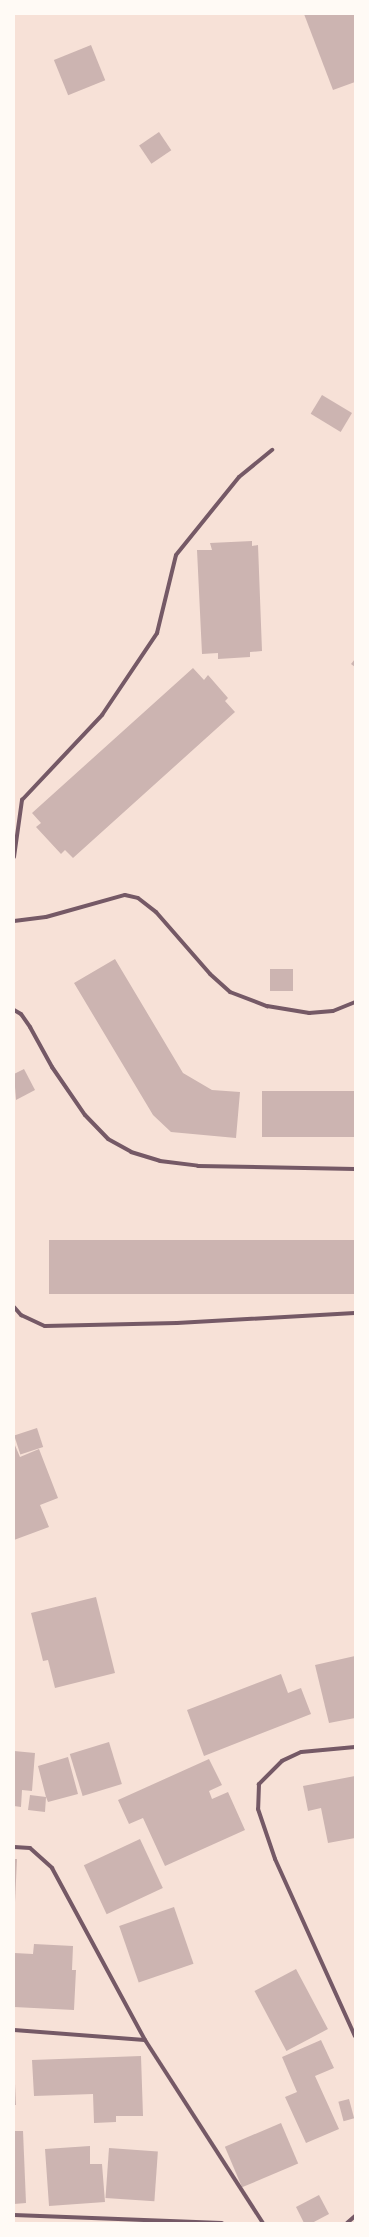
<!DOCTYPE html>
<html>
<head>
<meta charset="utf-8">
<style>
	body { margin:0 }
	#map { position:relative; width:369px; height:2237px; overflow:hidden; background:#f7e1d7; font-family:"IBM Plex Sans",sans-serif }
	div>[style] { position:absolute }
	.building>* { inset:0; background:#ccb4b1; transform-origin:0 0 }
	.minor>* { height:4px; margin:-2px; padding:0 2px; transform-origin:2px; border-radius:2px; background:#755966 }
	span { translate:-50% -50%; white-space:nowrap; text-align:center; line-height:1.15; -webkit-text-stroke:3px #fffaf5; paint-order:stroke }
	.frame { position:absolute; inset:0; border:15px solid #fffaf5; pointer-events:none }
</style>
</head>
<body>
<div id="map">
	<div class="building">
		<div style="clip-path:polygon(304px 14px,355px 14px,355px 82px,333px 90px)"></div>
		<div style="left:91px;top:45px;width:38px;height:40px;rotate:68deg"></div>
		<div style="left:159px;top:132px;width:22px;height:24px;rotate:56deg"></div>
		<div style="left:322px;top:395px;width:35px;height:22px;rotate:31deg"></div>
		<div style="clip-path:polygon(252px 541px,252px 546px,258px 545px,262px 651px,250px 652px,250px 657px,218px 659px,218px 653px,202px 654px,197px 550px,212px 550px,210px 543px)"></div>
		<div style="clip-path:polygon(355px 659px,355px 667px,351px 664px)"></div>
		<div style="clip-path:polygon(193px 668px,204px 680px,208px 675px,228px 698px,225px 701px,235px 712px,73px 858px,65px 850px,61px 854px,36px 827px,41px 823px,32px 813px)"></div>
		<div style="clip-path:polygon(115px 959px,183px 1073px,212px 1090px,240px 1092px,236px 1138px,171px 1132px,153px 1115px,74px 983px)"></div>
		<div style="left:270px;top:969px;width:23px;height:22px"></div>
		<div style="clip-path:polygon(24px 1069px,35px 1090px,16px 1100px,14px 1074px)"></div>
		<div style="left:355px;top:1091px;width:46px;height:93px;rotate:90deg"></div>
		<div style="left:49px;top:1240px;width:306px;height:54px"></div>
		<div style="left:37px;top:1428px;width:20px;height:24px;rotate:72deg"></div>
		<div style="clip-path:polygon(14px 1443px,20px 1457px,39px 1449px,58px 1498px,40px 1505px,49px 1527px,14px 1540px)"></div>
		<div style="clip-path:polygon(96px 1597px,115px 1673px,55px 1688px,48px 1660px,43px 1661px,31px 1613px)"></div>
		<div style="clip-path:polygon(355px 1656px,355px 1718px,329px 1723px,315px 1665px)"></div>
		<div style="clip-path:polygon(281px 1674px,288px 1693px,301px 1688px,311px 1714px,204px 1756px,187px 1710px)"></div>
		<div style="left:109px;top:1742px;width:44px;height:41px;rotate:73deg"></div>
		<div style="clip-path:polygon(14px 1751px,35px 1753px,32px 1791px,22px 1790px,21px 1807px,14px 1806px)"></div>
		<div style="clip-path:polygon(68px 1757px,78px 1794px,48px 1802px,46px 1797px,45px 1812px,28px 1810px,30px 1795px,46px 1797px,38px 1766px)"></div>
		<div style="clip-path:polygon(209px 1759px,222px 1785px,209px 1791px,212px 1799px,228px 1792px,245px 1830px,165px 1866px,143px 1818px,129px 1824px,118px 1800px)"></div>
		<div style="clip-path:polygon(355px 1776px,355px 1838px,328px 1843px,321px 1808px,308px 1811px,303px 1786px)"></div>
		<div style="left:140px;top:1839px;width:54px;height:62px;rotate:65deg"></div>
		<div style="clip-path:polygon(14px 1859px,17px 1859px,15px 1902px,14px 1902px)"></div>
		<div style="left:174px;top:1907px;width:60px;height:58px;rotate:71deg"></div>
		<div style="clip-path:polygon(34px 1944px,73px 1946px,72px 1970px,76px 1970px,74px 2010px,14px 2007px,14px 1953px,33px 1954px)"></div>
		<div style="left:296px;top:1969px;width:68px;height:47px;rotate:62deg"></div>
		<div style="clip-path:polygon(321px 2040px,334px 2068px,315px 2076px,339px 2129px,306px 2143px,285px 2097px,297px 2092px,282px 2057px)"></div>
		<div style="clip-path:polygon(141px 2056px,143px 2116px,116px 2116px,116px 2122px,94px 2123px,93px 2094px,34px 2096px,32px 2060px)"></div>
		<div style="clip-path:polygon(14px 2084px,15px 2084px,16px 2105px,14px 2105px)"></div>
		<div style="left:349px;top:2099px;width:20px;height:11px;rotate:75deg"></div>
		<div style="left:281px;top:2123px;width:44px;height:61px;rotate:67deg"></div>
		<div style="clip-path:polygon(14px 2131px,23px 2131px,26px 2203px,14px 2204px)"></div>
		<div style="clip-path:polygon(90px 2146px,90px 2164px,102px 2164px,105px 2202px,49px 2206px,45px 2149px)"></div>
		<div style="left:109px;top:2148px;width:49px;height:50px;rotate:4deg"></div>
		<div style="clip-path:polygon(319px 2195px,329px 2214px,312px 2223px,304px 2223px,296px 2207px)"></div>
	</div>
	<div class="minor">
		<div style="left:14px;top:857px;width:58px;rotate:-82deg"></div>
		<div style="left:22px;top:800px;width:117px;rotate:-46.7deg"></div>
		<div style="left:102px;top:715px;width:99px;rotate:-56.1deg"></div>
		<div style="left:157px;top:633px;width:80px;rotate:-76.3deg"></div>
		<div style="left:176px;top:555px;width:100px;rotate:-51.1deg"></div>
		<div style="left:239px;top:477px;width:43px;rotate:-39.3deg"></div>
		<div style="left:14px;top:921px;width:32px;rotate:-7deg"></div>
		<div style="left:46px;top:917px;width:82px;rotate:-15.6deg"></div>
		<div style="left:125px;top:895px;width:13px;rotate:13deg"></div>
		<div style="left:138px;top:898px;width:23px;rotate:38deg"></div>
		<div style="left:156px;top:912px;width:82px;rotate:48.9deg"></div>
		<div style="left:210px;top:974px;width:27px;rotate:42deg"></div>
		<div style="left:230px;top:992px;width:40px;rotate:21deg"></div>
		<div style="left:267px;top:1006px;width:43px;rotate:9.5deg"></div>
		<div style="left:309px;top:1013px;width:24px;rotate:-5deg"></div>
		<div style="left:333px;top:1011px;width:24px;rotate:-22deg"></div>
		<div style="left:14px;top:1010px;width:8px;rotate:30deg"></div>
		<div style="left:21px;top:1014px;width:16px;rotate:55deg"></div>
		<div style="left:30px;top:1027px;width:46px;rotate:61.2deg"></div>
		<div style="left:52px;top:1067px;width:58px;rotate:55.5deg"></div>
		<div style="left:85px;top:1115px;width:33px;rotate:46deg"></div>
		<div style="left:108px;top:1139px;width:26px;rotate:29deg"></div>
		<div style="left:131px;top:1152px;width:30px;rotate:17deg"></div>
		<div style="left:160px;top:1161px;width:38px;rotate:7deg"></div>
		<div style="left:198px;top:1166px;width:157px;rotate:1.1deg"></div>
		<div style="left:14px;top:1307px;width:11px;rotate:49deg"></div>
		<div style="left:21px;top:1315px;width:26px;rotate:25deg"></div>
		<div style="left:45px;top:1326px;width:132px;rotate:-1.3deg"></div>
		<div style="left:177px;top:1323px;width:178px;rotate:-3.2deg"></div>
		<div style="left:355px;top:1747px;width:54px;rotate:174.7deg"></div>
		<div style="left:301px;top:1752px;width:21px;rotate:155deg"></div>
		<div style="left:282px;top:1761px;width:33px;rotate:135deg"></div>
		<div style="left:259px;top:1784px;width:25px;rotate:92deg"></div>
		<div style="left:258px;top:1809px;width:53px;rotate:71.2deg"></div>
		<div style="left:275px;top:1859px;width:194px;rotate:65.7deg"></div>
		<div style="left:14px;top:1847px;width:16px;rotate:4deg"></div>
		<div style="left:30px;top:1848px;width:30px;rotate:42deg"></div>
		<div style="left:52px;top:1868px;width:196px;rotate:61.6deg"></div>
		<div style="left:145px;top:2040px;width:218px;rotate:57.2deg"></div>
		<div style="left:14px;top:2030px;width:131px;rotate:4.4deg"></div>
		<div style="left:14px;top:2215px;width:208px;rotate:2.2deg"></div>
		<div style="left:347px;top:2223px;width:11px;rotate:-41deg"></div>
	</div>
	<div class="frame"></div>
</div>
</body>
</html>
